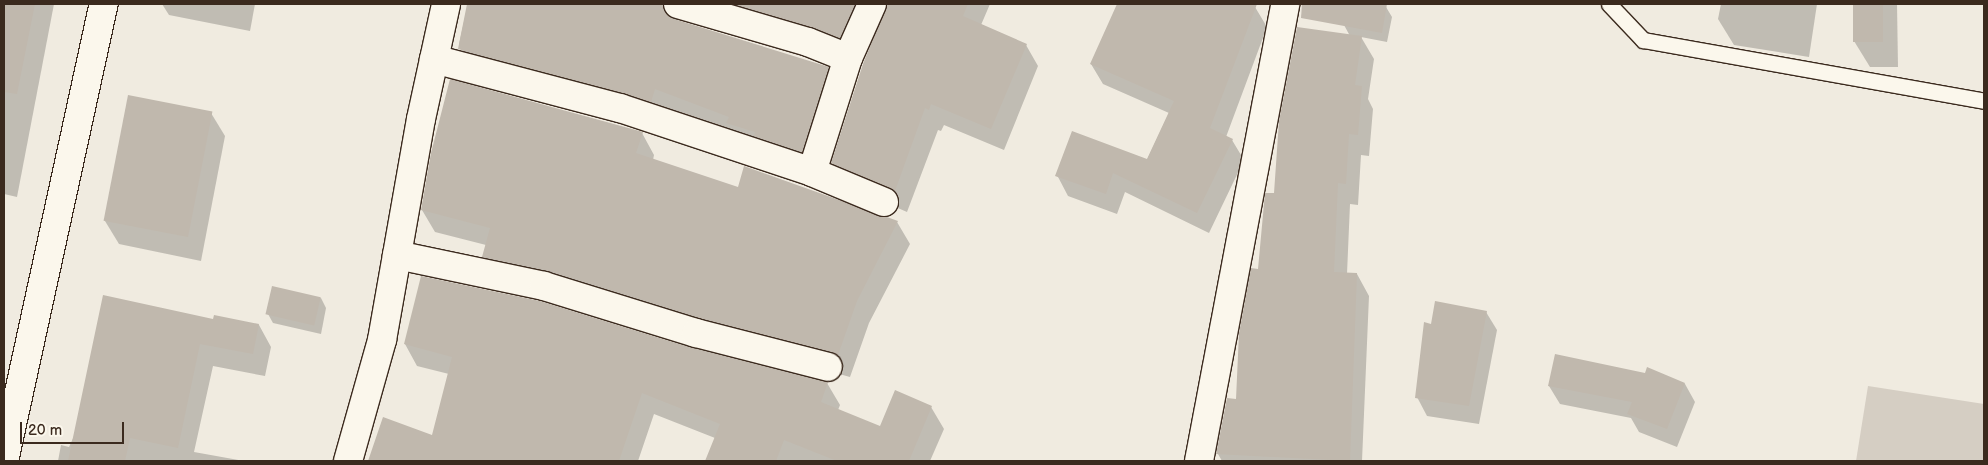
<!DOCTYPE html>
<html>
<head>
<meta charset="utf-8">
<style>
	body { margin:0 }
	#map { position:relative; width:1988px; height:465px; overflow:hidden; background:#f0ebe0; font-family:"Balsamiq Sans",sans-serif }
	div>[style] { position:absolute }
	.green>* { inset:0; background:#d5cec3 }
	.shadow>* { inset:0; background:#0003 }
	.building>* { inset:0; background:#c0b8ad; transform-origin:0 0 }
	.roads { filter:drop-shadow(1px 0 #3b2a1e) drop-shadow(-1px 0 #3b2a1e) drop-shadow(0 1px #3b2a1e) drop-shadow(0 -1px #3b2a1e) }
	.service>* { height:15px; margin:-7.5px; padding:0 7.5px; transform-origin:7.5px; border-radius:7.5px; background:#fbf7ec }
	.minor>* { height:28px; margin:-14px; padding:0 14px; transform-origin:14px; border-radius:14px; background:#fbf7ec }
	.tertiary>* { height:28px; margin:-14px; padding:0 14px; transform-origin:14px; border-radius:14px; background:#fbf7ec }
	span { translate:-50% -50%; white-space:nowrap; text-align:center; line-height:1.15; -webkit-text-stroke:5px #fbf7ec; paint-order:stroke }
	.frame { position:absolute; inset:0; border:5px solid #3b2a1e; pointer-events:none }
	.scale { position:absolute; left:20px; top:422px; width:104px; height:22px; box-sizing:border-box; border:2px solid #3b2a1e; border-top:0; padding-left:6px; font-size:15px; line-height:18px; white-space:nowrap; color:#3b2a1e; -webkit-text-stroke:4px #fbf7ec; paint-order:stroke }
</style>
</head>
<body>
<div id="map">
	<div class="green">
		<div style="clip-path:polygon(1868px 386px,1984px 404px,1984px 461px,1856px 461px)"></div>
	</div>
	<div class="shadow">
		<div style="clip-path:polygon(4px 4px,54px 4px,17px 197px,4px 194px)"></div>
		<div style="clip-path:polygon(162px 4px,255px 4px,250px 31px,169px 15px)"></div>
		<div style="clip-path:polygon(468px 4px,990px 4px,981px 25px,1026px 45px,1038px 66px,1004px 150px,944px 125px,941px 131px,938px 130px,907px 212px,845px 185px,833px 163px,887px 11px,884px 10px,852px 59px,687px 11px,676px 21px,828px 68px,841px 90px,814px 173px,472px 71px,459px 44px)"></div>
		<div style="clip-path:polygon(1119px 4px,1247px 4px,1255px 7px,1267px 27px,1226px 137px,1232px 140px,1244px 160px,1209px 233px,1125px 192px,1117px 214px,1068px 196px,1057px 175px,1147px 160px,1169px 113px,1103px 84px,1091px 64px)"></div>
		<div style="clip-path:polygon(1348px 4px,1386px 7px,1392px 17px,1387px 42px,1361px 37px,1374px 59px,1368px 99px,1373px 109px,1369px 156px,1361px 155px,1358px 205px,1350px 204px,1347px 274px,1357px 274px,1369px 296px,1362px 461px,1222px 461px,1218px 454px,1237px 400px,1275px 195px,1350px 36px,1344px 25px)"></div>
		<div style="clip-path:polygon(1721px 4px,1817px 4px,1809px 57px,1734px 45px,1718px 19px)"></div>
		<div style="clip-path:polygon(1854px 4px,1897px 4px,1898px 67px,1870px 67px,1854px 41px)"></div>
		<div style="clip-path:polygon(211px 113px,225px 136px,201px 261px,119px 244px,105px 221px)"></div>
		<div style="clip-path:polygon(642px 133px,654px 155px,653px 160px,738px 189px,897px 222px,910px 244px,869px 323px,850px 377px,496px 279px,483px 257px,486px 245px,435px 232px,422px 210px)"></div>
		<div style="clip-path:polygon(422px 277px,827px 383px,840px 405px,838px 410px,880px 428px,931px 407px,944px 429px,930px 461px,707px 461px,715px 438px,654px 414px,638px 461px,369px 461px,383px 419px,433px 436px,449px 374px,417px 366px,405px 344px)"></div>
		<div style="clip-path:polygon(321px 298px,326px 308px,321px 334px,273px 323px,268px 314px)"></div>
		<div style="clip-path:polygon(1486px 312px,1497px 330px,1479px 424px,1427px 416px,1417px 397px,1432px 325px)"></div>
		<div style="clip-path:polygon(214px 320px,259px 325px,271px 347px,265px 376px,213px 366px,194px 452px,244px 461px,58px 461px,61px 445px,69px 447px,75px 434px)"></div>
		<div style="clip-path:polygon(1685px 384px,1695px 402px,1677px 447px,1639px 432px,1631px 418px,1560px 404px,1549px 386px)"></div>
	</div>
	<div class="building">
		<div style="clip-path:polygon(4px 4px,35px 4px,17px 94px,4px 92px)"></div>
		<div style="clip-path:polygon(467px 4px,663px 4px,666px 14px,674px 19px,829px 67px,802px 152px,754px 136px,755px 132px,726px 123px,729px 117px,655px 89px,651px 102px,458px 49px)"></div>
		<div style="clip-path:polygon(733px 4px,855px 4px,840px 38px)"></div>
		<div style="clip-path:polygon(887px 4px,968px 4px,963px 16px,1027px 44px,991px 129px,931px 104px,929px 110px,925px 108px,895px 191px,831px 163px,863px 64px)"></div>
		<div style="clip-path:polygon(1117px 4px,1257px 4px,1210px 128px,1233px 139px,1197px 213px,1113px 173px,1106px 194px,1055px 176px,1072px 131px,1147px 159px,1174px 101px,1090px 64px)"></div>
		<div style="clip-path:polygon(1302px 4px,1387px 4px,1382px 33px,1301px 18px)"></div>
		<div style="left:1853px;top:4px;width:30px;height:38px"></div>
		<div style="clip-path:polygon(1297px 27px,1362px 36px,1355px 85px,1362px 86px,1358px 135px,1349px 134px,1346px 184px,1338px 183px,1334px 272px,1357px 273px,1350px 461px,1216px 454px,1227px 398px,1236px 399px,1239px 333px,1251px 268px,1258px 269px,1265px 193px,1274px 193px,1279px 121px)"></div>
		<div style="clip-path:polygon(450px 79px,643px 132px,636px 153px,738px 187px,744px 166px,898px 221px,857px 301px,838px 355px,700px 318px,549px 271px,482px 257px,490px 228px,421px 210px,431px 153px)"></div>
		<div style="left:128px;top:95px;width:86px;height:128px;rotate:11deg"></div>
		<div style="clip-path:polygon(421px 276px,540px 301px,692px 348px,828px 382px,821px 402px,880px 426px,895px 390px,932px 406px,909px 461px,837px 461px,784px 440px,776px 461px,705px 461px,720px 424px,642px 393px,619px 461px,368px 461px,383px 417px,432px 435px,452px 357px,404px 344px)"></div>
		<div style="left:272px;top:286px;width:50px;height:29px;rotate:13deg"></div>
		<div style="clip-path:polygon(103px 295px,213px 319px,214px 315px,259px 324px,253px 354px,200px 344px,178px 448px,130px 438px,125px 461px,68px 461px)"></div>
		<div style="clip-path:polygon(1435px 301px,1487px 311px,1469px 406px,1415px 398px,1424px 322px,1431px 324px)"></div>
		<div style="clip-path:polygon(1555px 354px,1645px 373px,1647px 367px,1685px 383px,1667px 429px,1627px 414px,1632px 402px,1548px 386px)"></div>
	</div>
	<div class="roads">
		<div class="service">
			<div style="left:1609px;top:4px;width:50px;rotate:46.6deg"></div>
			<div style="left:1643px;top:40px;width:346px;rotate:10.1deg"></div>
		</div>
		<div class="minor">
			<div style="left:678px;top:4px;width:135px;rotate:16.3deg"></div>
			<div style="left:808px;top:42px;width:43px;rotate:21.8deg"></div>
			<div style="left:848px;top:58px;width:59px;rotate:-66deg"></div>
			<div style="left:434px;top:59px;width:192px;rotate:14.8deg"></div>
			<div style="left:620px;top:108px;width:202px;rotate:18.4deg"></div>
			<div style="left:812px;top:172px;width:78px;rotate:22.6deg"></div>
			<div style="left:812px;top:172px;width:120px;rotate:-72.5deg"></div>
			<div style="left:397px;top:255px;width:150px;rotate:11.9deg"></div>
			<div style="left:544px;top:286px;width:159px;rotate:17.2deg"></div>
			<div style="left:696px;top:333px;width:136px;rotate:14.4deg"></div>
			<div style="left:348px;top:461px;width:126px;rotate:-74.3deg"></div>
			<div style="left:382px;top:340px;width:224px;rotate:-80deg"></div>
			<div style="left:421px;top:119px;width:118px;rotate:-77.7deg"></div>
			<div style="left:1199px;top:461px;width:465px;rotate:-79.3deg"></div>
		</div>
		<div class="tertiary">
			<div style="left:4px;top:461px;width:468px;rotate:-77.7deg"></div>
		</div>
	</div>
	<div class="frame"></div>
	<div class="scale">20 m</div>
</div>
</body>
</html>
